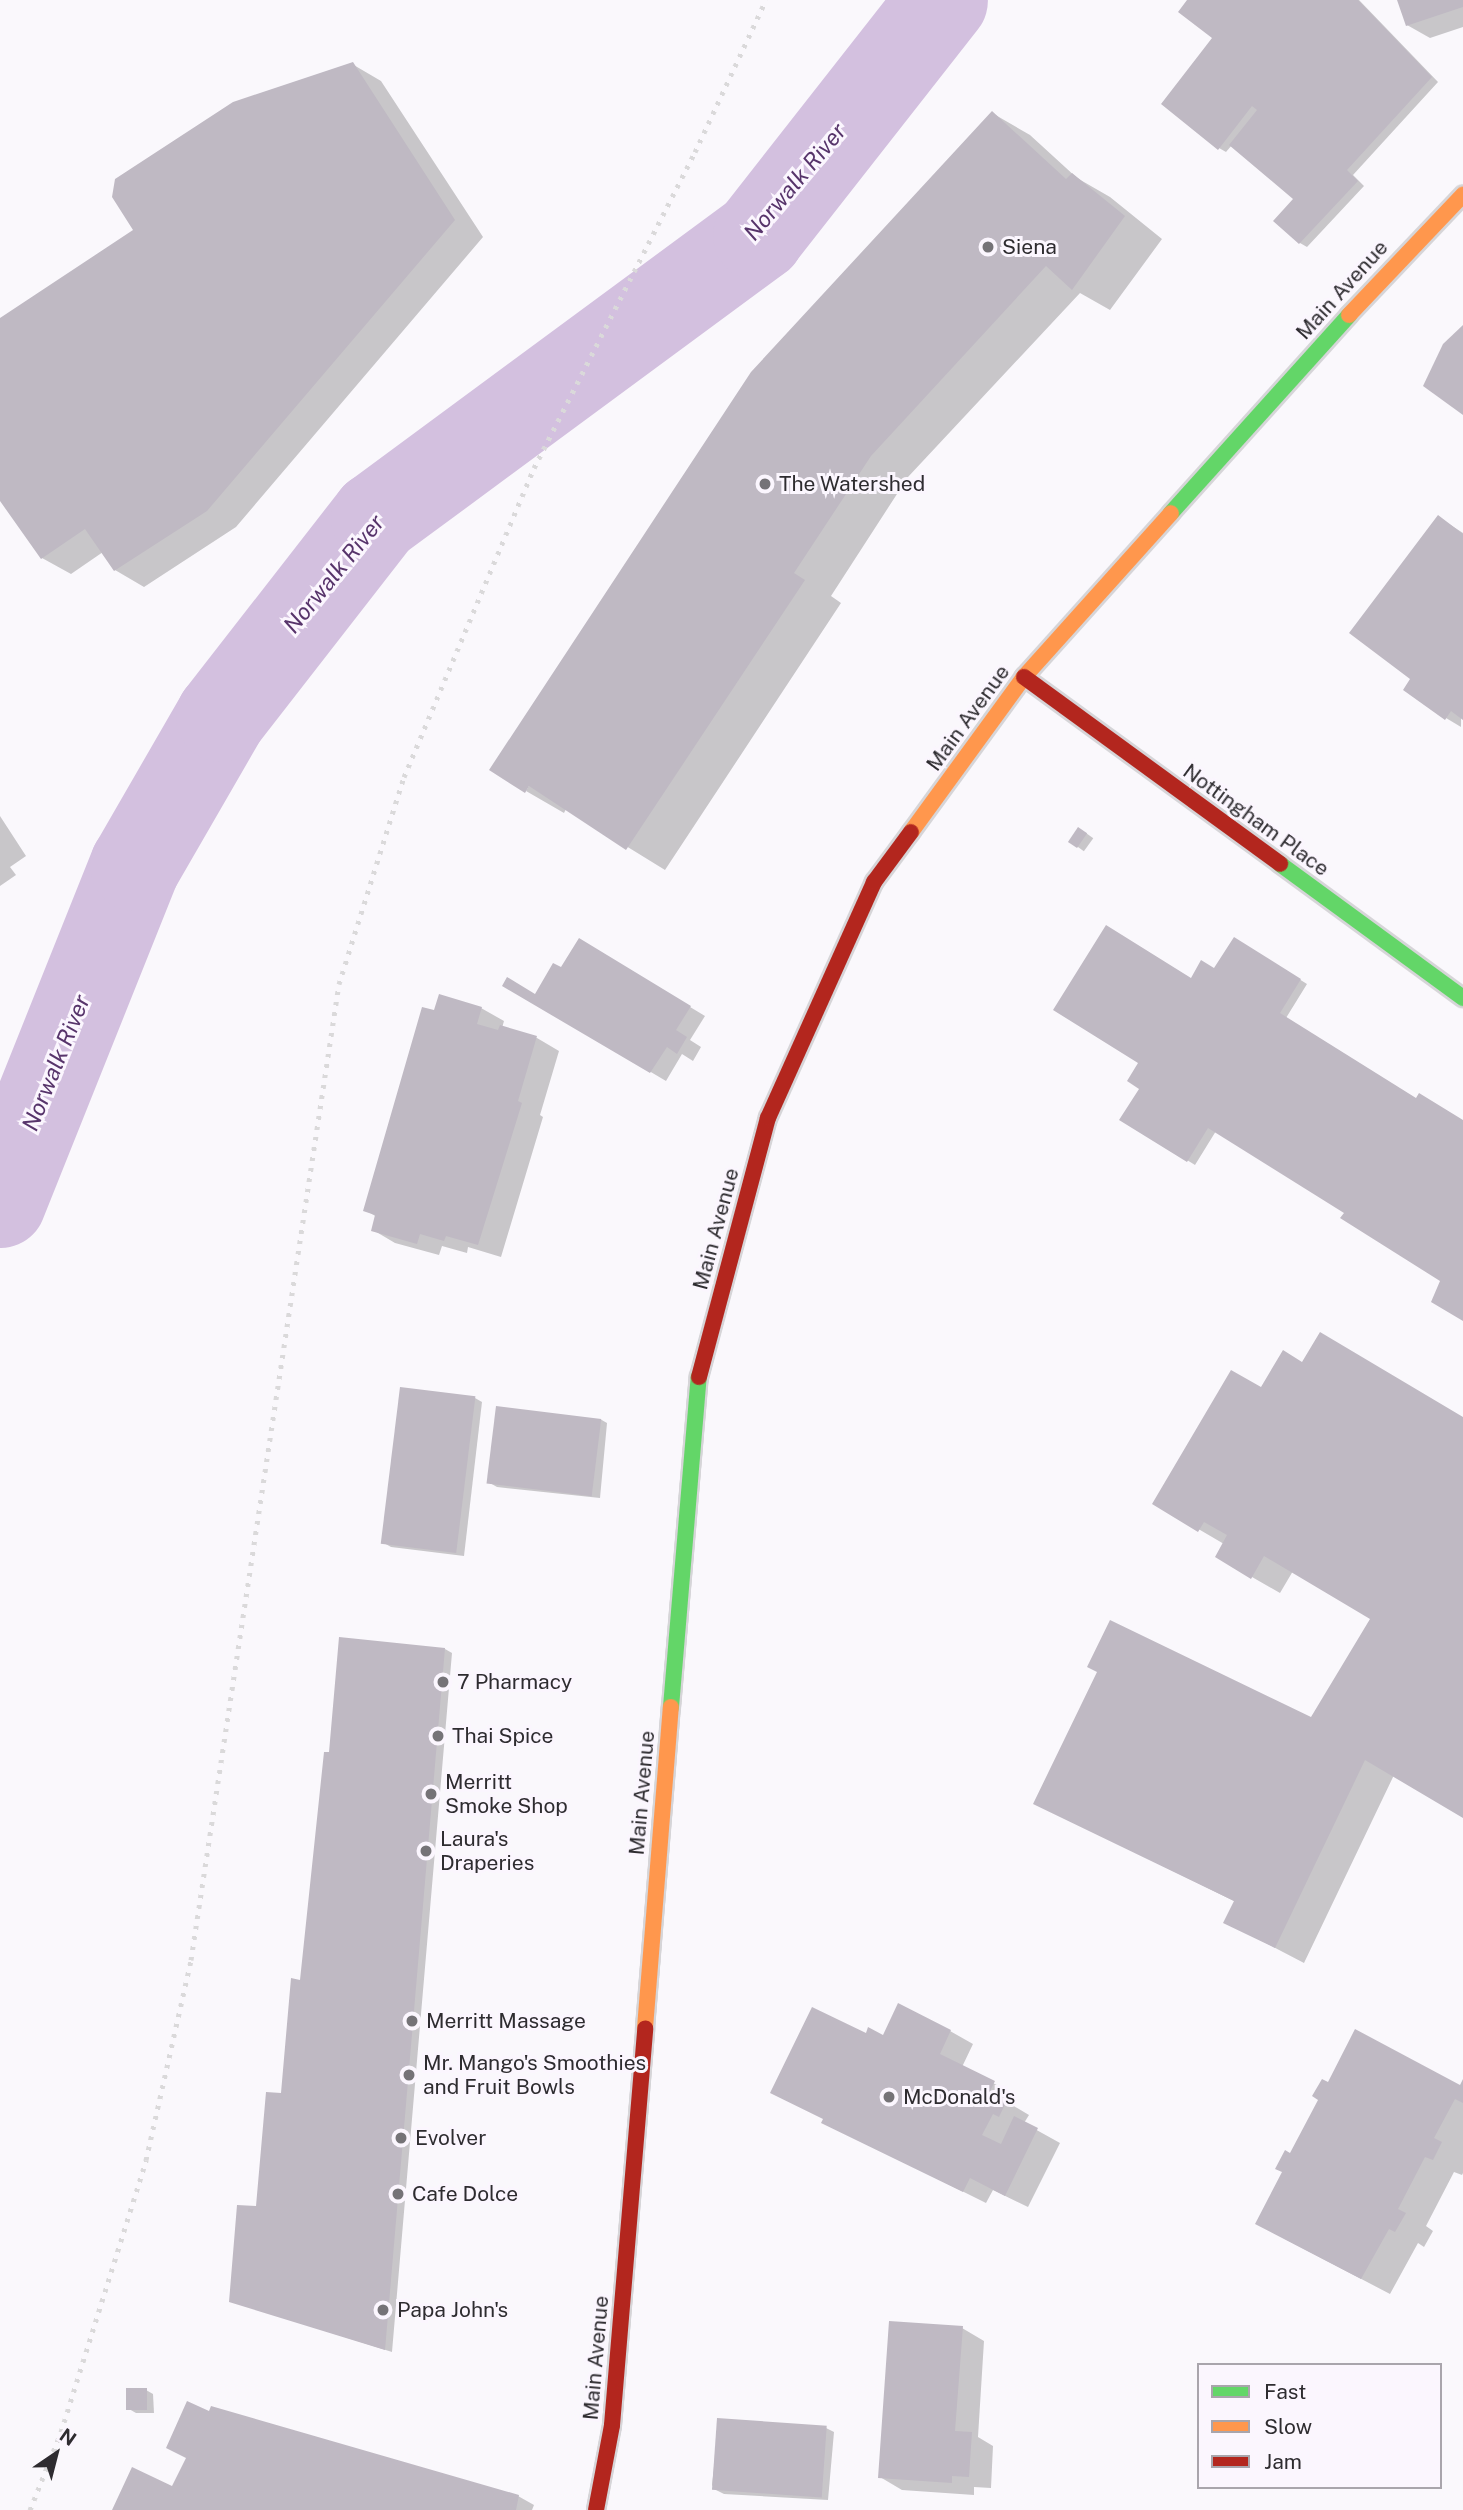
<!DOCTYPE html>
<html>
<head>
<meta charset="utf-8">
<style>
	body { margin:0 }
	#map { position:relative; width:1463px; height:2510px; overflow:hidden; background:#faf8fc; font-family:"Public Sans",sans-serif }
	div>[style] { position:absolute }
	.shadow>* { inset:0; background:#0003; transform-origin:0 0 }
	.river>* { height:91px; margin:-45.5px; padding:0 45.5px; transform-origin:45.5px; border-radius:45.5px; background:#d3c0df }
	.building>* { inset:0; background:#bfb9c3; transform-origin:0 0 }
	.roads { filter:drop-shadow(2px 0 #d6d5d8) drop-shadow(-2px 0 #d6d5d8) drop-shadow(0 2px #d6d5d8) drop-shadow(0 -2px #d6d5d8) }
	.fast>* { height:16px; margin:-8px; padding:0 8px; transform-origin:8px; border-radius:8px; background:#63d668 }
	.slow>* { height:16px; margin:-8px; padding:0 8px; transform-origin:8px; border-radius:8px; background:#ff974d }
	.jam>* { height:16px; margin:-8px; padding:0 8px; transform-origin:8px; border-radius:8px; background:#b3261e }
	.rail>* { height:5px; margin-top:-2.5px; transform-origin:0; background:repeating-linear-gradient(90deg,#dad9da 0 3.5px,transparent 0 10.5px) }
	.dots>* { width:19px; height:19px; translate:-50% -50%; box-sizing:border-box; border:4px solid #fbf6fe; border-radius:50% }
	span { translate:-50% -50%; white-space:nowrap; text-align:center; line-height:1.15; -webkit-text-stroke:6px #fbf6fe; paint-order:stroke }
	.poi-label { font-size:21px; color:#2e2c30 }
	.left { translate:0 -50%; text-align:left }
	.street-label { font-size:21px; color:#2e2c30 }
	.water-label { font-size:23px; color:#57346b; font-style:italic }
	.legend { position:absolute; left:1197px; top:2363px; width:245px; height:126px; box-sizing:border-box; background:#fbf6fe; border:2px solid #a9a5ac; margin:0; padding:9px 12px; list-style:none; font-size:21px; color:#2e2c30 }
	.legend li { display:flex; align-items:center; gap:14px; height:35px }
	.legend b { width:35px; border:2px solid #a9a5ac }
	.north { position:absolute; left:21px; top:2419px; width:70px; height:70px; -webkit-text-stroke:5px #fbf6fe; paint-order:stroke; rotate:35deg; font-size:19px; font-weight:700; line-height:28px; text-align:center; color:#2e2c30 }
	.north::after { content:''; display:block; margin:auto; width:24px; height:32px; background:#2e2c30; clip-path:polygon(50% 0,100% 100%,50% 72%,0 100%) }
</style>
</head>
<body>
<div id="map">
	<div class="shadow">
		<div style="clip-path:polygon(1189px 0,1359px 0,1438px 82px,1353px 175px,1364px 186px,1307px 247px,1300px 243px,1295px 199px,1232px 145px,1226px 152px,1219px 148px,1215px 38px)"></div>
		<div style="clip-path:polygon(1399px 0,1463px 0,1463px 27px,1430px 38px,1407px 25px)"></div>
		<div style="clip-path:polygon(352px 64px,381px 81px,483px 237px,236px 527px,144px 587px,115px 570px,103px 552px,71px 574px,42px 558px,0 498px,0 320px,135px 231px)"></div>
		<div style="clip-path:polygon(992px 113px,1030px 135px,1077px 178px,1110px 197px,1162px 239px,1110px 310px,1080px 293px,908px 477px,831px 596px,841px 603px,665px 870px,566px 809px,564px 813px,526px 791px,752px 373px)"></div>
		<div style="clip-path:polygon(1438px 517px,1463px 533px,1461px 727px,1446px 718px,1413px 679px)"></div>
		<div style="clip-path:polygon(0 816px,26px 856px,10px 867px,16px 875px,0 886px)"></div>
		<div style="left:1086px;top:833px;width:9px;height:16px;rotate:36deg"></div>
		<div style="clip-path:polygon(1235px 939px,1307px 984px,1286px 1018px,1417px 1100px,1463px 1122px,1463px 1319px,1442px 1280px,1346px 1212px,1216px 1131px,1195px 1165px,1121px 1119px,1141px 1088px,1191px 980px,1215px 970px)"></div>
		<div style="clip-path:polygon(594px 949px,705px 1016px,690px 1040px,701px 1047px,693px 1061px,682px 1054px,666px 1081px,504px 985px,536px 996px)"></div>
		<div style="clip-path:polygon(481px 1008px,504px 1021px,502px 1028px,537px 1038px,559px 1051px,540px 1115px,543px 1117px,501px 1257px,468px 1247px,467px 1253px,442px 1246px,439px 1255px,395px 1243px,373px 1230px,377px 1217px,365px 1210px,435px 1013px)"></div>
		<div style="clip-path:polygon(1303px 1364px,1463px 1418px,1463px 1816px,1394px 1775px,1304px 1963px,1226px 1922px,1236px 1902px,1035px 1803px,1312px 1719px,1372px 1618px,1293px 1571px,1280px 1593px,1252px 1577px,1224px 1544px,1154px 1503px,1262px 1389px)"></div>
		<div style="clip-path:polygon(401px 1389px,475px 1398px,482px 1402px,464px 1556px,391px 1547px,384px 1543px)"></div>
		<div style="clip-path:polygon(600px 1419px,607px 1423px,600px 1498px,497px 1487px,490px 1483px)"></div>
		<div style="clip-path:polygon(445px 1649px,452px 1653px,392px 2352px,231px 2301px,257px 2208px,282px 2095px,301px 1982px,331px 1754px)"></div>
		<div style="clip-path:polygon(950px 2031px,973px 2044px,962px 2067px,1016px 2095px,1012px 2105px,1029px 2115px,1024px 2123px,1060px 2143px,1028px 2207px,993px 2190px,986px 2203px,823px 2122px,867px 2035px,884px 2037px)"></div>
		<div style="clip-path:polygon(1463px 2083px,1463px 2173px,1462px 2175px,1454px 2172px,1426px 2226px,1433px 2231px,1424px 2247px,1418px 2243px,1390px 2294px,1285px 2239px,1291px 2155px,1328px 2084px,1460px 2088px)"></div>
		<div style="clip-path:polygon(962px 2328px,984px 2341px,978px 2437px,993px 2446px,991px 2488px,974px 2487px,974px 2495px,902px 2490px,880px 2477px)"></div>
		<div style="clip-path:polygon(146px 2390px,153px 2394px,154px 2413px,136px 2413px,129px 2409px)"></div>
		<div style="clip-path:polygon(210px 2414px,518px 2496px,534px 2505px,532px 2510px,114px 2510px,173px 2488px)"></div>
		<div style="clip-path:polygon(719px 2420px,826px 2428px,834px 2432px,828px 2500px,724px 2494px,716px 2490px,712px 2485px)"></div>
	</div>
	<div class="river">
		<div style="left:0;top:1202px;width:363px;rotate:-68.2deg"></div>
		<div style="left:135px;top:865px;width:172px;rotate:-60deg"></div>
		<div style="left:221px;top:716px;width:252px;rotate:-52.1deg"></div>
		<div style="left:376px;top:517px;width:475px;rotate:-36.4deg"></div>
		<div style="left:758px;top:235px;width:298px;rotate:-51.9deg"></div>
	</div>
	<div class="building">
		<div style="clip-path:polygon(1187px 0,1358px 0,1432px 77px,1347px 170px,1358px 181px,1299px 244px,1273px 221px,1293px 199px,1229px 145px,1257px 110px,1252px 106px,1218px 150px,1161px 104px,1212px 38px,1178px 12px)"></div>
		<div style="clip-path:polygon(1397px 0,1463px 0,1463px 7px,1406px 26px)"></div>
		<div style="clip-path:polygon(353px 62px,455px 220px,207px 511px,114px 571px,85px 529px,41px 559px,0 501px,0 318px,133px 230px,112px 197px,115px 179px,233px 102px)"></div>
		<div style="clip-path:polygon(992px 111px,1066px 179px,1072px 173px,1125px 216px,1072px 290px,1046px 266px,871px 456px,794px 573px,805px 580px,626px 850px,529px 786px,525px 793px,489px 770px,751px 372px)"></div>
		<div style="clip-path:polygon(1463px 325px,1463px 415px,1423px 386px,1443px 344px)"></div>
		<div style="clip-path:polygon(1438px 515px,1463px 534px,1463px 720px,1451px 711px,1445px 720px,1403px 690px,1410px 679px,1349px 633px)"></div>
		<div style="left:1078px;top:827px;width:11px;height:18px;rotate:34deg"></div>
		<div style="clip-path:polygon(1106px 925px,1191px 978px,1201px 960px,1214px 968px,1234px 937px,1301px 979px,1280px 1013px,1416px 1098px,1419px 1093px,1463px 1120px,1463px 1321px,1431px 1302px,1440px 1281px,1340px 1218px,1344px 1213px,1208px 1128px,1187px 1162px,1119px 1120px,1139px 1089px,1127px 1081px,1138px 1063px,1053px 1010px)"></div>
		<div style="clip-path:polygon(579px 938px,691px 1006px,676px 1030px,687px 1037px,677px 1054px,667px 1047px,650px 1073px,502px 986px,507px 977px,535px 994px,553px 963px,561px 967px)"></div>
		<div style="clip-path:polygon(439px 994px,482px 1007px,477px 1024px,498px 1030px,500px 1025px,537px 1036px,518px 1101px,522px 1103px,478px 1245px,446px 1236px,444px 1241px,420px 1234px,417px 1244px,371px 1231px,375px 1215px,363px 1211px,422px 1007px,434px 1010px)"></div>
		<div style="clip-path:polygon(1320px 1332px,1463px 1417px,1463px 1818px,1365px 1760px,1275px 1948px,1223px 1923px,1234px 1901px,1033px 1804px,1097px 1672px,1087px 1667px,1110px 1620px,1311px 1717px,1370px 1619px,1264px 1556px,1251px 1579px,1215px 1557px,1227px 1535px,1204px 1522px,1198px 1532px,1152px 1504px,1231px 1370px,1261px 1387px,1283px 1350px,1302px 1362px)"></div>
		<div style="left:400px;top:1387px;width:76px;height:158px;rotate:7deg"></div>
		<div style="left:496px;top:1406px;width:106px;height:78px;rotate:7deg"></div>
		<div style="clip-path:polygon(339px 1637px,445px 1648px,385px 2350px,229px 2302px,237px 2205px,256px 2206px,266px 2092px,281px 2093px,291px 1978px,300px 1980px,324px 1752px,329px 1752px)"></div>
		<div style="clip-path:polygon(898px 2003px,951px 2030px,940px 2054px,995px 2081px,990px 2091px,1007px 2100px,999px 2117px,993px 2114px,982px 2135px,1001px 2144px,1014px 2116px,1038px 2128px,1005px 2196px,970px 2178px,963px 2192px,821px 2123px,823px 2119px,770px 2093px,812px 2007px,866px 2033px,868px 2027px,883px 2035px)"></div>
		<div style="clip-path:polygon(1355px 2029px,1460px 2085px,1463px 2079px,1463px 2103px,1455px 2099px,1434px 2138px,1442px 2142px,1433px 2160px,1425px 2157px,1398px 2209px,1406px 2213px,1395px 2232px,1389px 2229px,1361px 2279px,1255px 2224px,1282px 2172px,1275px 2169px,1285px 2150px,1290px 2153px,1318px 2100px,1312px 2096px,1322px 2079px,1328px 2082px)"></div>
		<div style="clip-path:polygon(889px 2321px,963px 2326px,955px 2431px,972px 2432px,969px 2477px,952px 2476px,952px 2483px,878px 2478px)"></div>
		<div style="left:126px;top:2388px;width:21px;height:22px"></div>
		<div style="clip-path:polygon(187px 2401px,209px 2411px,211px 2406px,519px 2495px,516px 2510px,112px 2510px,132px 2467px,172px 2486px,186px 2458px,166px 2448px)"></div>
		<div style="left:717px;top:2418px;width:110px;height:72px;rotate:4deg"></div>
	</div>
	<div class="roads">
		<div class="fast">
			<div style="left:1171px;top:513px;width:266px;rotate:-48deg"></div>
			<div style="left:1280px;top:864px;width:227px;rotate:36.2deg"></div>
			<div style="left:671px;top:1707px;width:331px;rotate:-85.2deg"></div>
		</div>
		<div class="slow">
			<div style="left:1349px;top:315px;width:166px;rotate:-46.5deg"></div>
			<div style="left:911px;top:832px;width:192px;rotate:-53.9deg"></div>
			<div style="left:1024px;top:677px;width:220px;rotate:-48.1deg"></div>
			<div style="left:645px;top:2028px;width:322px;rotate:-85.4deg"></div>
		</div>
		<div class="jam">
			<div style="left:1024px;top:677px;width:317px;rotate:36.1deg"></div>
			<div style="left:699px;top:1377px;width:268px;rotate:-75.1deg"></div>
			<div style="left:768px;top:1118px;width:259px;rotate:-65.8deg"></div>
			<div style="left:874px;top:882px;width:62px;rotate:-53.5deg"></div>
			<div style="left:596px;top:2510px;width:86px;rotate:-79.3deg"></div>
			<div style="left:612px;top:2425px;width:398px;rotate:-85.2deg"></div>
		</div>
	</div>
	<div class="rail">
		<div style="left:30px;top:2510px;width:84px;rotate:-68.3deg"></div>
		<div style="left:61px;top:2432px;width:285px;rotate:-72.6deg"></div>
		<div style="left:146px;top:2160px;width:205px;rotate:-77.3deg"></div>
		<div style="left:191px;top:1960px;width:987px;rotate:-81.38deg"></div>
		<div style="left:339px;top:984px;width:217px;rotate:-72.6deg"></div>
		<div style="left:404px;top:777px;width:335px;rotate:-67.2deg"></div>
		<div style="left:534px;top:468px;width:355px;rotate:-63deg"></div>
		<div style="left:695px;top:152px;width:168px;rotate:-65deg"></div>
	</div>
	<div class="dots">
		<div style="left:988px;top:247px;background:#757377"></div>
		<div style="left:765px;top:484px;background:#757377"></div>
		<div style="left:443px;top:1682px;background:#757377"></div>
		<div style="left:438px;top:1736px;background:#757377"></div>
		<div style="left:431px;top:1794px;background:#757377"></div>
		<div style="left:426px;top:1851px;background:#757377"></div>
		<div style="left:412px;top:2021px;background:#757377"></div>
		<div style="left:409px;top:2075px;background:#757377"></div>
		<div style="left:889px;top:2097px;background:#757377"></div>
		<div style="left:401px;top:2138px;background:#757377"></div>
		<div style="left:398px;top:2194px;background:#757377"></div>
		<div style="left:383px;top:2310px;background:#757377"></div>
	</div>
	<div class="poi-label">
		<span class="left" style="left:1002px;top:247px">Siena</span>
		<span class="left" style="left:779px;top:484px">The Watershed</span>
		<span class="left" style="left:457px;top:1682px">7 Pharmacy</span>
		<span class="left" style="left:452px;top:1736px">Thai Spice</span>
		<span class="left" style="left:445px;top:1794px">Merritt<br>Smoke Shop</span>
		<span class="left" style="left:440px;top:1851px">Laura's<br>Draperies</span>
		<span class="left" style="left:426px;top:2021px">Merritt Massage</span>
		<span class="left" style="left:423px;top:2075px">Mr. Mango's Smoothies<br>and Fruit Bowls</span>
		<span class="left" style="left:903px;top:2097px">McDonald's</span>
		<span class="left" style="left:415px;top:2138px">Evolver</span>
		<span class="left" style="left:412px;top:2194px">Cafe Dolce</span>
		<span class="left" style="left:397px;top:2310px">Papa John's</span>
	</div>
	<div class="street-label">
		<span style="left:1342px;top:290px;rotate:-48deg">Main Avenue</span>
		<span style="left:968px;top:718px;rotate:-54deg">Main Avenue</span>
		<span style="left:1256px;top:820px;rotate:36deg">Nottingham Place</span>
		<span style="left:716px;top:1229px;rotate:-75deg">Main Avenue</span>
		<span style="left:642px;top:1793px;rotate:-85deg">Main Avenue</span>
		<span style="left:596px;top:2358px;rotate:-85deg">Main Avenue</span>
	</div>
	<div class="water-label">
		<span style="left:795px;top:182px;rotate:-50deg">Norwalk River</span>
		<span style="left:334px;top:574px;rotate:-51deg">Norwalk River</span>
		<span style="left:56px;top:1063px;rotate:-68deg">Norwalk River</span>
	</div>
	<ul class="legend">
	<li><b style="height:9px;background:#63d668"></b>Fast</li>
	<li><b style="height:9px;background:#ff974d"></b>Slow</li>
	<li><b style="height:9px;background:#b3261e"></b>Jam</li>
	</ul>
	<div class="north">N</div>
</div>
</body>
</html>
